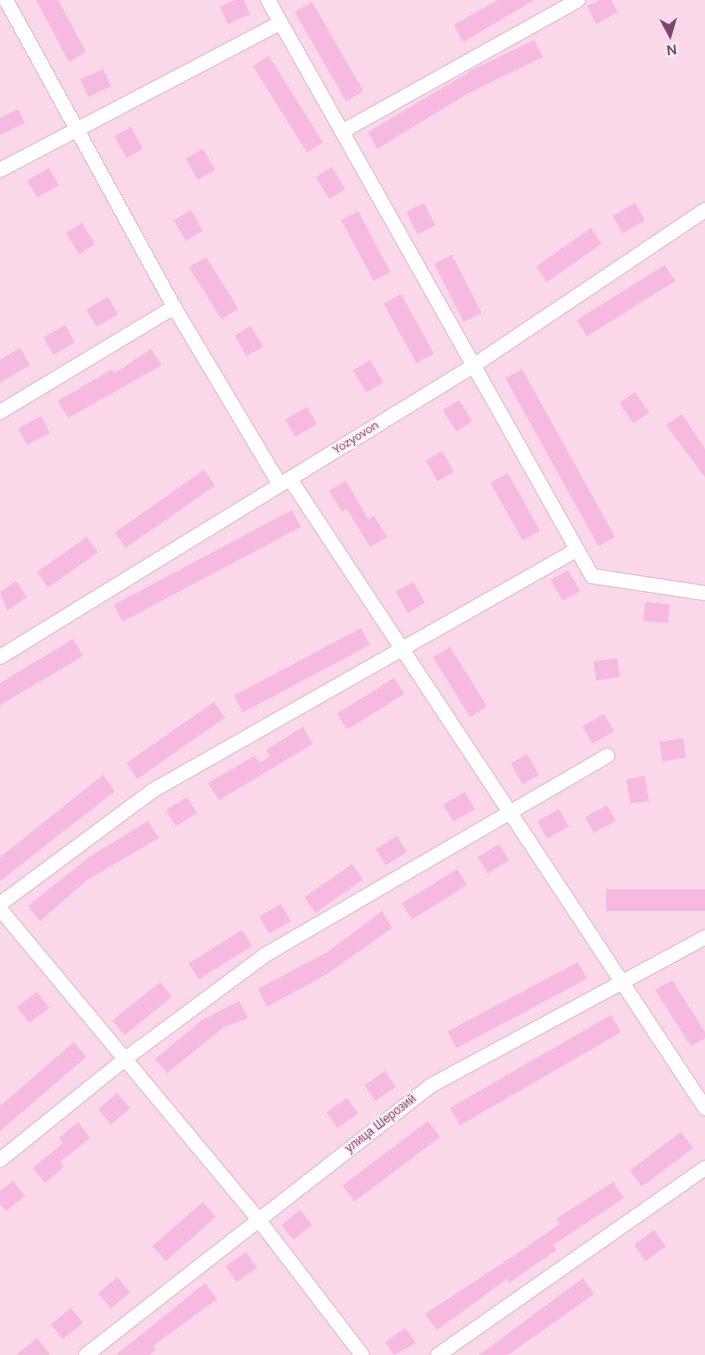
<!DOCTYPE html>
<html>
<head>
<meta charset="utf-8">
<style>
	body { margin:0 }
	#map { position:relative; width:705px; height:1355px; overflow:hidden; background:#fee4f0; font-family:"DM Sans",sans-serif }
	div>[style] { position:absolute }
	.residential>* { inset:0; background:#fbd8e9; transform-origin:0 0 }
	.building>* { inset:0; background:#f6bae1; transform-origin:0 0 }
	.roads { filter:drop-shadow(1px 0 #e6c1d7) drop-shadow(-1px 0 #e6c1d7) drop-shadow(0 1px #e6c1d7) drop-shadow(0 -1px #e6c1d7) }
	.minor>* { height:14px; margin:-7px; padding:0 7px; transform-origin:7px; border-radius:7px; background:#fff }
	span { translate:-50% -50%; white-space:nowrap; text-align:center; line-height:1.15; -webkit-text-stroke:4px #ffecf5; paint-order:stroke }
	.street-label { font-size:12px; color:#79476a }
	.north { position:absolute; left:645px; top:10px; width:50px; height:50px; -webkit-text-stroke:4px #ffecf5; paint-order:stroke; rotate:174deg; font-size:14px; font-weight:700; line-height:20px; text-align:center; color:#79476a }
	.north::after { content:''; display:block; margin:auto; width:18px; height:22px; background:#79476a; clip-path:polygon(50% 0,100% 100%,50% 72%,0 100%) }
</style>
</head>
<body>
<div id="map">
	<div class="residential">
		<div style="left:0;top:0;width:705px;height:1355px"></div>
	</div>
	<div class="building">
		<div style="clip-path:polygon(36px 0,58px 0,86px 52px,69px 62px)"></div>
		<div style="clip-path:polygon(234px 0,244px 0,250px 14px,228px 24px,220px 7px)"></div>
		<div style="clip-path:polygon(498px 0,534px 0,463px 42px,454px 25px)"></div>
		<div style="clip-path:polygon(599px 0,611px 0,618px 12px,596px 24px,587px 6px)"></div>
		<div style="left:312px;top:2px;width:103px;height:20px;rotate:60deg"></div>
		<div style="clip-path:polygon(534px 40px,543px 57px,467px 94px,377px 149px,368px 132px,474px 69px)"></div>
		<div style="left:269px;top:56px;width:102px;height:19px;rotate:58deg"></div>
		<div style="left:103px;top:69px;width:19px;height:25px;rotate:65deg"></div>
		<div style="clip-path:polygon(18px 109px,25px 123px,0 135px,0 118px)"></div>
		<div style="left:131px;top:127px;width:25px;height:19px;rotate:61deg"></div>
		<div style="left:203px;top:149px;width:24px;height:20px;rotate:60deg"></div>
		<div style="left:332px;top:167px;width:26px;height:19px;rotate:59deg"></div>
		<div style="left:49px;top:168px;width:20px;height:25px;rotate:60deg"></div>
		<div style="left:424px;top:203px;width:25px;height:20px;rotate:63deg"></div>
		<div style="left:635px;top:203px;width:20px;height:26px;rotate:60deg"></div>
		<div style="left:191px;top:210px;width:24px;height:20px;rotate:60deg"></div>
		<div style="left:358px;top:211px;width:69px;height:19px;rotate:62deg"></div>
		<div style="left:82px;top:223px;width:25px;height:19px;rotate:58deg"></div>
		<div style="left:591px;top:228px;width:19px;height:67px;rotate:55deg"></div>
		<div style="left:452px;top:255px;width:65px;height:20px;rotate:63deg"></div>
		<div style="left:206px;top:257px;width:61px;height:20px;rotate:58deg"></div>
		<div style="left:665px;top:265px;width:19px;height:104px;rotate:58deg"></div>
		<div style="left:401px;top:294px;width:68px;height:20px;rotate:61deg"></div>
		<div style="left:108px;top:297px;width:20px;height:25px;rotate:60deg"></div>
		<div style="left:65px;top:325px;width:20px;height:25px;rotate:60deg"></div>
		<div style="left:251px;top:326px;width:24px;height:19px;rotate:60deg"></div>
		<div style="clip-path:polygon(20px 348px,30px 365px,0 383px,0 360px)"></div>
		<div style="clip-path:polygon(151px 349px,162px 365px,68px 418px,58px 401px,112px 369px,115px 373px)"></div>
		<div style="left:370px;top:360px;width:26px;height:20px;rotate:59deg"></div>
		<div style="left:522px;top:369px;width:192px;height:19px;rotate:61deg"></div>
		<div style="left:635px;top:392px;width:25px;height:19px;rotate:56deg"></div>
		<div style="left:459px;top:400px;width:25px;height:19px;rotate:58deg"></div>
		<div style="left:307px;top:407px;width:20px;height:25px;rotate:60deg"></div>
		<div style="clip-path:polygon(682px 414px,705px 449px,705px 477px,666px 425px)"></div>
		<div style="left:41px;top:416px;width:19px;height:26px;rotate:62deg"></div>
		<div style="left:442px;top:451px;width:24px;height:19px;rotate:60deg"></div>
		<div style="left:204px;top:470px;width:19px;height:109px;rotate:55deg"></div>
		<div style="left:508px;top:473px;width:66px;height:20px;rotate:61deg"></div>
		<div style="clip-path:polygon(346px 481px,368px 519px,374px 516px,387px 537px,370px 547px,347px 509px,342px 512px,329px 491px)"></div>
		<div style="left:292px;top:510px;width:19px;height:202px;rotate:62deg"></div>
		<div style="left:87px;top:537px;width:19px;height:61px;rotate:55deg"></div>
		<div style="left:568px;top:570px;width:24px;height:20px;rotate:60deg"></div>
		<div style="clip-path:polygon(16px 581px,27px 597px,7px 611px,0 592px)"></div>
		<div style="left:413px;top:582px;width:24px;height:20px;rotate:60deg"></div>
		<div style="left:645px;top:602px;width:25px;height:19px;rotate:5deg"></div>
		<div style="left:361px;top:628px;width:19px;height:144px;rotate:62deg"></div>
		<div style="clip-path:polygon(73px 639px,83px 656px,0 705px,0 683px)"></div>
		<div style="left:450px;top:647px;width:70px;height:20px;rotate:58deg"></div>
		<div style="left:617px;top:658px;width:19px;height:24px;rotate:81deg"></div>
		<div style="left:394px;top:678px;width:19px;height:67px;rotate:58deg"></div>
		<div style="left:214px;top:702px;width:19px;height:107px;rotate:55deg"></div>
		<div style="left:604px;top:714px;width:20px;height:25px;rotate:60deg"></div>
		<div style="clip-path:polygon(303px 727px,313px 744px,219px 800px,208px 783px,254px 756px,260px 763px,270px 756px,266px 750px)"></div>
		<div style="left:683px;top:738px;width:20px;height:24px;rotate:81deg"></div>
		<div style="left:527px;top:754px;width:24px;height:19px;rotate:60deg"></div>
		<div style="clip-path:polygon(103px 775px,115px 791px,0 881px,0 857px)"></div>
		<div style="left:645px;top:776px;width:25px;height:19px;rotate:81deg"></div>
		<div style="left:465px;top:792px;width:20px;height:25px;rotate:60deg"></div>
		<div style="left:187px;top:797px;width:19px;height:25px;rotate:58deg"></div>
		<div style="left:607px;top:805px;width:18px;height:25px;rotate:61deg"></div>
		<div style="left:559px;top:809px;width:20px;height:25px;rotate:60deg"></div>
		<div style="clip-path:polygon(148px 821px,159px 838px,87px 880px,40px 921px,28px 906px,92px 855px)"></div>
		<div style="left:397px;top:836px;width:19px;height:25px;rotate:58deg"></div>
		<div style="left:499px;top:844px;width:19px;height:25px;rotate:58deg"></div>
		<div style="left:352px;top:864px;width:19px;height:58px;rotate:55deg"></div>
		<div style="left:457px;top:869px;width:19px;height:65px;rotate:58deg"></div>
		<div style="left:705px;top:889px;width:22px;height:99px;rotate:90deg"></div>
		<div style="left:281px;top:904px;width:20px;height:25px;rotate:60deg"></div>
		<div style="clip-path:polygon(382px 911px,392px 928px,327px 974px,267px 1007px,258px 989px,329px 951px)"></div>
		<div style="left:242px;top:930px;width:19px;height:63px;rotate:58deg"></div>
		<div style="left:578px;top:962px;width:19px;height:148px;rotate:62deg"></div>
		<div style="clip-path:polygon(672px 980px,705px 1032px,705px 1038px,691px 1046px,655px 990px)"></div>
		<div style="left:160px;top:982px;width:19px;height:61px;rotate:51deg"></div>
		<div style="left:37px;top:992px;width:20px;height:25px;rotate:53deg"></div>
		<div style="clip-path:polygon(239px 1001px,248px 1018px,224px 1027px,167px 1073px,155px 1059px,202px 1020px)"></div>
		<div style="left:611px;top:1015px;width:20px;height:186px;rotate:60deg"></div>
		<div style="clip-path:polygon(74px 1042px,86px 1057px,0 1131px,0 1106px)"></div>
		<div style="left:385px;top:1071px;width:19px;height:25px;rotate:55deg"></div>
		<div style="left:117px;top:1093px;width:20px;height:25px;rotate:49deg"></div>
		<div style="left:347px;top:1098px;width:19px;height:25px;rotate:55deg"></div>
		<div style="left:428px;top:1121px;width:20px;height:107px;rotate:53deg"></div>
		<div style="clip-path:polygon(78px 1122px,90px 1138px,60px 1162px,64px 1167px,45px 1183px,33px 1168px,63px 1143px,59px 1138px)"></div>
		<div style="left:681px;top:1132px;width:20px;height:64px;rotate:53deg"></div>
		<div style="clip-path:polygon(13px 1181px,25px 1196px,6px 1211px,0 1204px,0 1191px)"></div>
		<div style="clip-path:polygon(613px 1182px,624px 1198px,553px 1245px,557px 1250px,536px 1264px,509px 1283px,507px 1279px,437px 1330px,425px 1314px,518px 1253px,560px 1224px,556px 1219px)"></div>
		<div style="left:203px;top:1202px;width:20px;height:67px;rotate:49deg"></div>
		<div style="left:300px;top:1210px;width:19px;height:24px;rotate:51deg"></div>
		<div style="left:654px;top:1230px;width:20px;height:25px;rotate:53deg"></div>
		<div style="left:246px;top:1252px;width:19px;height:25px;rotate:55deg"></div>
		<div style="left:117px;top:1277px;width:20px;height:25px;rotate:49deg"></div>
		<div style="clip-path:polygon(583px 1278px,594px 1294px,508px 1355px,479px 1355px)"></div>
		<div style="clip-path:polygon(205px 1283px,217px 1299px,153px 1346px,156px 1350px,149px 1355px,116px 1355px)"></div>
		<div style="left:71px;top:1308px;width:19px;height:26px;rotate:51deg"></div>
		<div style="clip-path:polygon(405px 1328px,416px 1343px,394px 1355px,385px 1342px)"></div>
		<div style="clip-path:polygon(37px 1338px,50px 1355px,16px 1355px)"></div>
	</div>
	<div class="roads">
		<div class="minor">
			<div style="left:6px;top:0;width:350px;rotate:61.3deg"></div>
			<div style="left:174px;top:307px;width:207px;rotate:59.2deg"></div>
			<div style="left:268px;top:0;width:661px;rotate:60.64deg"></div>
			<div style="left:592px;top:576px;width:114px;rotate:8.6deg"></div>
			<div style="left:343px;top:131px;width:269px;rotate:-29.1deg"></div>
			<div style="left:0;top:170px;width:316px;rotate:-27.7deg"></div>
			<div style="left:0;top:412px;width:203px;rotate:-31.1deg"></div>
			<div style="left:290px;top:479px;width:754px;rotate:56.58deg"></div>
			<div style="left:0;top:657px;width:555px;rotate:-31.6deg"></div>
			<div style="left:473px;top:366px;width:280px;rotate:-33.9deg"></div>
			<div style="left:0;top:904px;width:189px;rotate:-36.6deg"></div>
			<div style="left:152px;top:791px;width:486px;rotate:-29.6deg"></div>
			<div style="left:0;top:909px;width:403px;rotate:50.2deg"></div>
			<div style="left:258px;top:1219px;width:171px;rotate:52.6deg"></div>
			<div style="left:0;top:1160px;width:161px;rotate:-38.9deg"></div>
			<div style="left:125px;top:1059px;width:174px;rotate:-36.6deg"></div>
			<div style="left:265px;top:955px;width:396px;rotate:-30.2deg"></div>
			<div style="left:86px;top:1355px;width:437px;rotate:-38deg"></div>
			<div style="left:430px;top:1086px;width:313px;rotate:-28.4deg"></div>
			<div style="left:438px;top:1355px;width:326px;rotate:-35deg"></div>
		</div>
	</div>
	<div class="street-label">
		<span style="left:356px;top:438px;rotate:-32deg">Yozyovon</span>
		<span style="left:381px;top:1124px;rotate:-38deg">улица Шерозий</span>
	</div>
	<div class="north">N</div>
</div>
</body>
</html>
